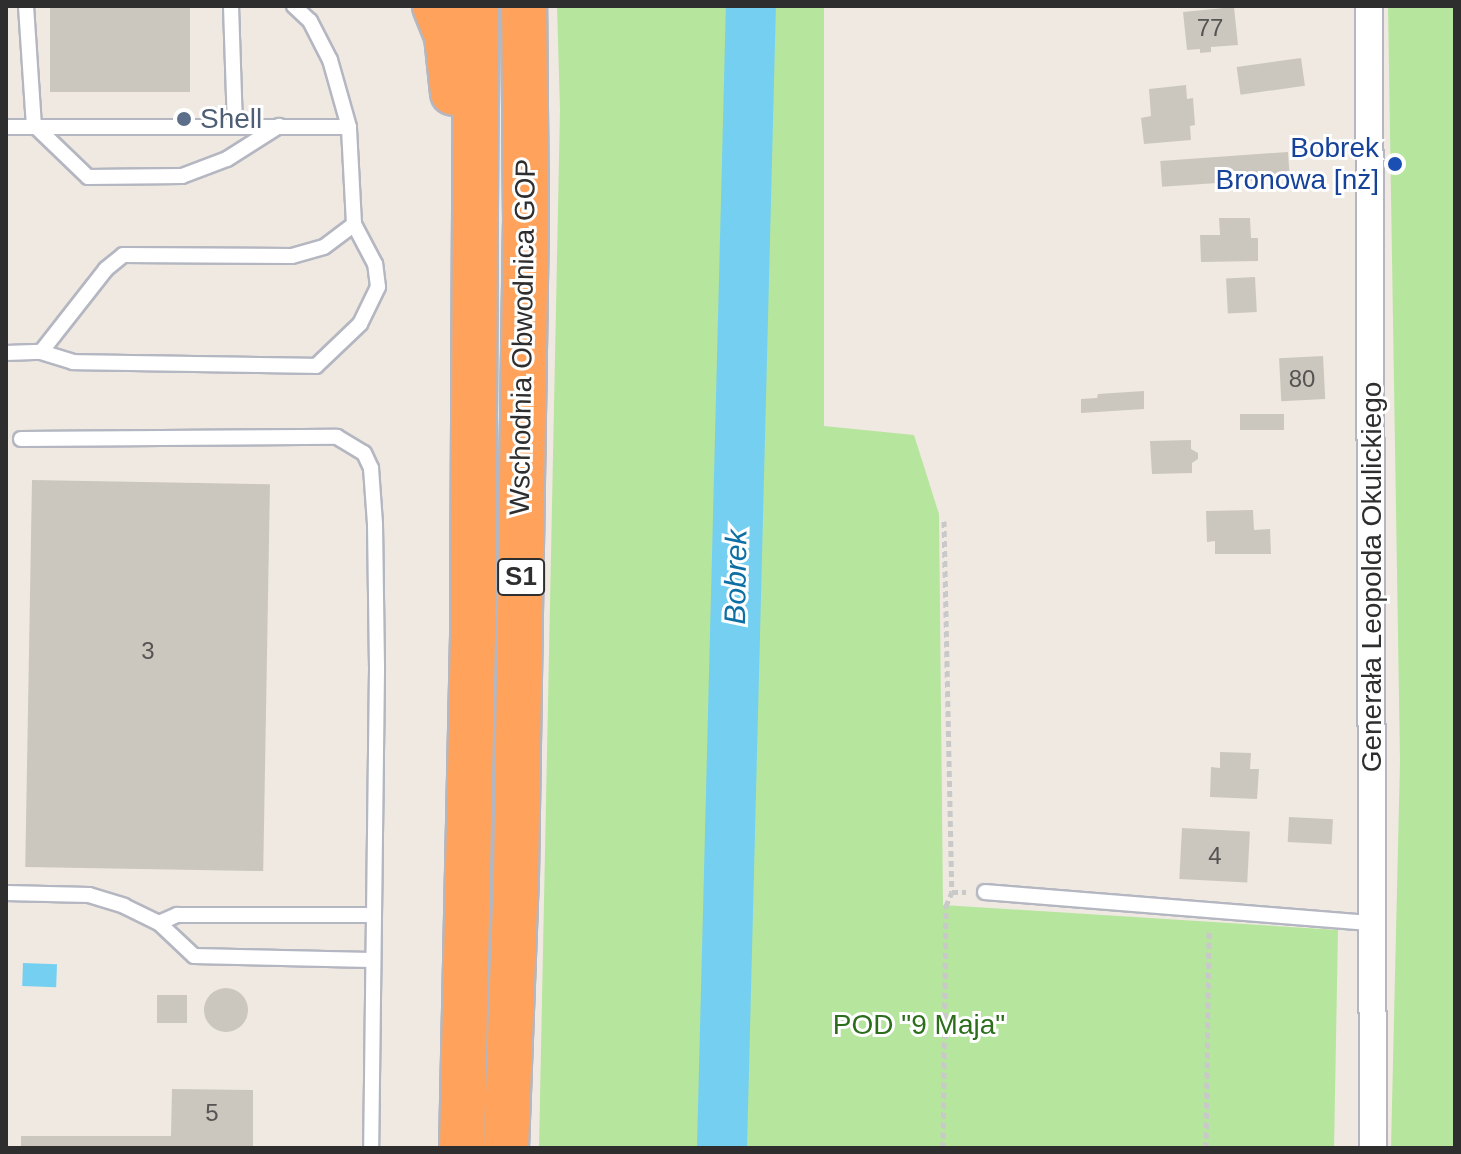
<!DOCTYPE html>
<html>
<head>
<meta charset="utf-8">
<style>
	body { margin:0 }
	#map { position:relative; width:1461px; height:1154px; overflow:hidden; background:#efe9e1; font-family:Arial,sans-serif }
	div>[style] { position:absolute }
	.green>* { inset:0; background:#b6e59e }
	.water>* { inset:0; background:#75cff0; transform-origin:0 0 }
	.river>* { height:50px; margin:-25px; padding:0 25px; transform-origin:25px; border-radius:25px; background:#75cff0 }
	.building>* { inset:0; background:#cbc7bf; transform-origin:0 0 }
	.round { border-radius:50% }
	.path>* { height:5px; margin-top:-2.5px; transform-origin:0; background:repeating-linear-gradient(90deg,#c9c9c9 0 6px,transparent 0 10px) }
	.roads { filter:drop-shadow(2px 0 #b4b7c1) drop-shadow(-2px 0 #b4b7c1) drop-shadow(0 2px #b4b7c1) drop-shadow(0 -2px #b4b7c1) }
	.service>* { height:14px; margin:-7px; padding:0 7px; transform-origin:7px; border-radius:7px; background:#fff }
	.minor>* { height:26px; margin:-13px; padding:0 13px; transform-origin:13px; border-radius:13px; background:#fff }
	.motorway>* { height:44px; margin:-22px; padding:0 22px; transform-origin:22px; border-radius:22px; background:#ffa35c }
	.dots>* { width:22px; height:22px; translate:-50% -50%; box-sizing:border-box; border:4px solid #fff; border-radius:50% }
	span { translate:-50% -50%; white-space:nowrap; text-align:center; line-height:1.15; -webkit-text-stroke:6px #fff; paint-order:stroke }
	.number-label { font-size:24px; color:#555452 }
	.number-label span { -webkit-text-stroke-width:0 }
	.shield-label span { padding:2px 6px; background:#fff; border:2px solid; border-radius:6px; -webkit-text-stroke-width:0 }
	.shield-label { font-size:26px; color:#2e2e2e; font-weight:700 }
	.service-label { font-size:28px; color:#4e5e75 }
	.left { translate:0 -50%; text-align:left }
	.transit-label { font-size:28px; color:#164399 }
	.right { translate:-100% -50%; text-align:right }
	.street-label { font-size:28px; color:#2e2e2e }
	.park-label { font-size:28px; color:#2c6e1b }
	.water-label { font-size:30px; color:#0d6fa3; font-style:italic }
	.frame { position:absolute; inset:0; border:8px solid #2e2e2e; pointer-events:none }
</style>
</head>
<body>
<div id="map">
	<div class="green">
		<div style="clip-path:polygon(557px 6px,824px 6px,824px 426px,914px 435px,939px 514px,943px 905px,1338px 930px,1334px 1148px,539px 1148px,560px 110px)"></div>
		<div style="clip-path:polygon(1388px 6px,1455px 6px,1455px 1148px,1391px 1148px,1400px 761px)"></div>
	</div>
	<div class="water">
		<div style="left:23px;top:963px;width:34px;height:23px;rotate:2deg"></div>
	</div>
	<div class="river">
		<div style="left:722px;top:1148px;width:1142px;rotate:-88.55deg"></div>
	</div>
	<div class="building">
		<div style="left:50px;top:6px;width:140px;height:86px"></div>
		<div style="clip-path:polygon(1234px 7px,1238px 45px,1211px 47px,1211px 52px,1200px 53px,1200px 49px,1187px 50px,1183px 12px)"></div>
		<div style="left:1301px;top:58px;width:28px;height:65px;rotate:82deg"></div>
		<div style="clip-path:polygon(1186px 85px,1187px 99px,1193px 98px,1195px 125px,1190px 126px,1191px 140px,1144px 144px,1141px 118px,1151px 116px,1149px 89px)"></div>
		<div style="left:1288px;top:152px;width:26px;height:128px;rotate:86deg"></div>
		<div style="clip-path:polygon(1219px 218px,1250px 218px,1251px 238px,1258px 238px,1258px 261px,1201px 262px,1200px 235px,1220px 235px)"></div>
		<div style="left:1255px;top:277px;width:35px;height:29px;rotate:87deg"></div>
		<div style="left:1323px;top:356px;width:43px;height:44px;rotate:87deg"></div>
		<div style="clip-path:polygon(1144px 391px,1144px 409px,1081px 413px,1081px 399px,1097px 398px,1098px 394px)"></div>
		<div style="left:1284px;top:414px;width:16px;height:44px;rotate:90deg"></div>
		<div style="clip-path:polygon(1191px 440px,1191px 449px,1198px 453px,1198px 459px,1192px 463px,1192px 473px,1152px 474px,1150px 441px)"></div>
		<div style="left:32px;top:480px;width:238px;height:387px;rotate:1deg"></div>
		<div style="clip-path:polygon(1253px 510px,1254px 530px,1270px 529px,1271px 554px,1215px 554px,1215px 541px,1207px 542px,1206px 511px)"></div>
		<div style="clip-path:polygon(1220px 752px,1251px 753px,1250px 769px,1259px 769px,1257px 799px,1210px 797px,1211px 767px,1220px 768px)"></div>
		<div style="left:1289px;top:817px;width:44px;height:25px;rotate:3deg"></div>
		<div style="left:1182px;top:828px;width:68px;height:51px;rotate:3deg"></div>
		<div class="round" style="left:204px;top:988px;width:44px;height:44px"></div>
		<div style="left:157px;top:995px;width:30px;height:28px"></div>
		<div style="clip-path:polygon(172px 1089px,253px 1090px,253px 1148px,21px 1148px,21px 1136px,171px 1136px)"></div>
	</div>
	<div class="path">
		<div style="left:944px;top:521px;width:371px;rotate:88.8deg"></div>
		<div style="left:943px;top:1148px;width:242px;rotate:-89.3deg"></div>
		<div style="left:946px;top:906px;width:15px;rotate:-67deg"></div>
		<div style="left:952px;top:892px;width:14px"></div>
		<div style="left:1206px;top:1148px;width:219px;rotate:-89.2deg"></div>
	</div>
	<div class="roads">
		<div class="service">
			<div style="left:26px;top:6px;width:119px;rotate:86.2deg"></div>
			<div style="left:34px;top:125px;width:75px;rotate:43.9deg"></div>
			<div style="left:88px;top:177px;width:94px;rotate:-0.6deg"></div>
			<div style="left:182px;top:176px;width:48px;rotate:-20.7deg"></div>
			<div style="left:227px;top:159px;width:62px;rotate:-32.4deg"></div>
			<div style="left:231px;top:6px;width:118px;rotate:88.1deg"></div>
			<div style="left:6px;top:127px;width:343px"></div>
			<div style="left:349px;top:127px;width:70px;rotate:-105.8deg"></div>
			<div style="left:330px;top:60px;width:44px;rotate:-117.1deg"></div>
			<div style="left:310px;top:21px;width:22px;rotate:-137deg"></div>
			<div style="left:41px;top:352px;width:105px;rotate:-51.9deg"></div>
			<div style="left:106px;top:269px;width:22px;rotate:-39deg"></div>
			<div style="left:123px;top:255px;width:169px;rotate:0.3deg"></div>
			<div style="left:292px;top:256px;width:33px;rotate:-16deg"></div>
			<div style="left:324px;top:247px;width:38px;rotate:-37deg"></div>
			<div style="left:6px;top:353px;width:35px;rotate:-2deg"></div>
			<div style="left:41px;top:352px;width:34px;rotate:17deg"></div>
			<div style="left:73px;top:362px;width:243px;rotate:0.9deg"></div>
			<div style="left:316px;top:366px;width:61px;rotate:-43.7deg"></div>
			<div style="left:360px;top:324px;width:41px;rotate:-64.1deg"></div>
			<div style="left:378px;top:287px;width:23px;rotate:-97deg"></div>
			<div style="left:375px;top:264px;width:45px;rotate:-117.7deg"></div>
			<div style="left:354px;top:224px;width:97px;rotate:-93deg"></div>
			<div style="left:21px;top:439px;width:316px;rotate:-0.4deg"></div>
			<div style="left:337px;top:437px;width:31px;rotate:31deg"></div>
			<div style="left:364px;top:453px;width:17px;rotate:65deg"></div>
			<div style="left:371px;top:468px;width:56px;rotate:85.9deg"></div>
			<div style="left:375px;top:524px;width:146px;rotate:89.2deg"></div>
			<div style="left:377px;top:670px;width:478px;rotate:90.7deg"></div>
			<div style="left:985px;top:892px;width:388px;rotate:4.6deg"></div>
			<div style="left:6px;top:893px;width:83px;rotate:1.4deg"></div>
			<div style="left:89px;top:895px;width:37px;rotate:17deg"></div>
			<div style="left:124px;top:906px;width:39px;rotate:26deg"></div>
			<div style="left:159px;top:923px;width:48px;rotate:43.3deg"></div>
			<div style="left:194px;top:956px;width:177px;rotate:1.3deg"></div>
			<div style="left:159px;top:923px;width:20px;rotate:-24deg"></div>
			<div style="left:177px;top:915px;width:195px"></div>
		</div>
		<div class="minor">
			<div style="left:1369px;top:6px;width:1142px;rotate:89.8deg"></div>
		</div>
		<div class="motorway">
			<div style="left:435px;top:6px;width:32px;rotate:68deg"></div>
			<div style="left:447px;top:36px;width:57px;rotate:84deg"></div>
			<div style="left:462px;top:1148px;width:513px;rotate:-88.77deg"></div>
			<div style="left:473px;top:635px;width:629px;rotate:-89.73deg"></div>
			<div style="left:506px;top:1148px;width:271px;rotate:-87.9deg"></div>
			<div style="left:516px;top:877px;width:656px;rotate:-89.13deg"></div>
			<div style="left:526px;top:221px;width:215px;rotate:-90.5deg"></div>
		</div>
	</div>
	<div class="dots">
		<div style="left:184px;top:119px;background:#5c6f8a"></div>
		<div style="left:1395px;top:164px;background:#1a4fb4"></div>
	</div>
	<div class="number-label">
		<span style="left:1210px;top:28px">77</span>
		<span style="left:1302px;top:379px">80</span>
		<span style="left:148px;top:651px">3</span>
		<span style="left:1215px;top:856px">4</span>
		<span style="left:212px;top:1113px">5</span>
	</div>
	<div class="shield-label">
		<span style="left:521px;top:577px">S1</span>
	</div>
	<div class="service-label">
		<span class="left" style="left:200px;top:119px">Shell</span>
	</div>
	<div class="transit-label">
		<span class="right" style="left:1379px;top:164px">Bobrek<br>Bronowa [nż]</span>
	</div>
	<div class="street-label">
		<span style="left:523px;top:337px;rotate:-89deg">Wschodnia Obwodnica GOP</span>
		<span style="left:1372px;top:577px;rotate:-90deg">Generała Leopolda Okulickiego</span>
	</div>
	<div class="park-label">
		<span style="left:919px;top:1025px">POD "9 Maja"</span>
	</div>
	<div class="water-label">
		<span style="left:736px;top:577px;rotate:-89deg">Bobrek</span>
	</div>
	<div class="frame"></div>
</div>
</body>
</html>
